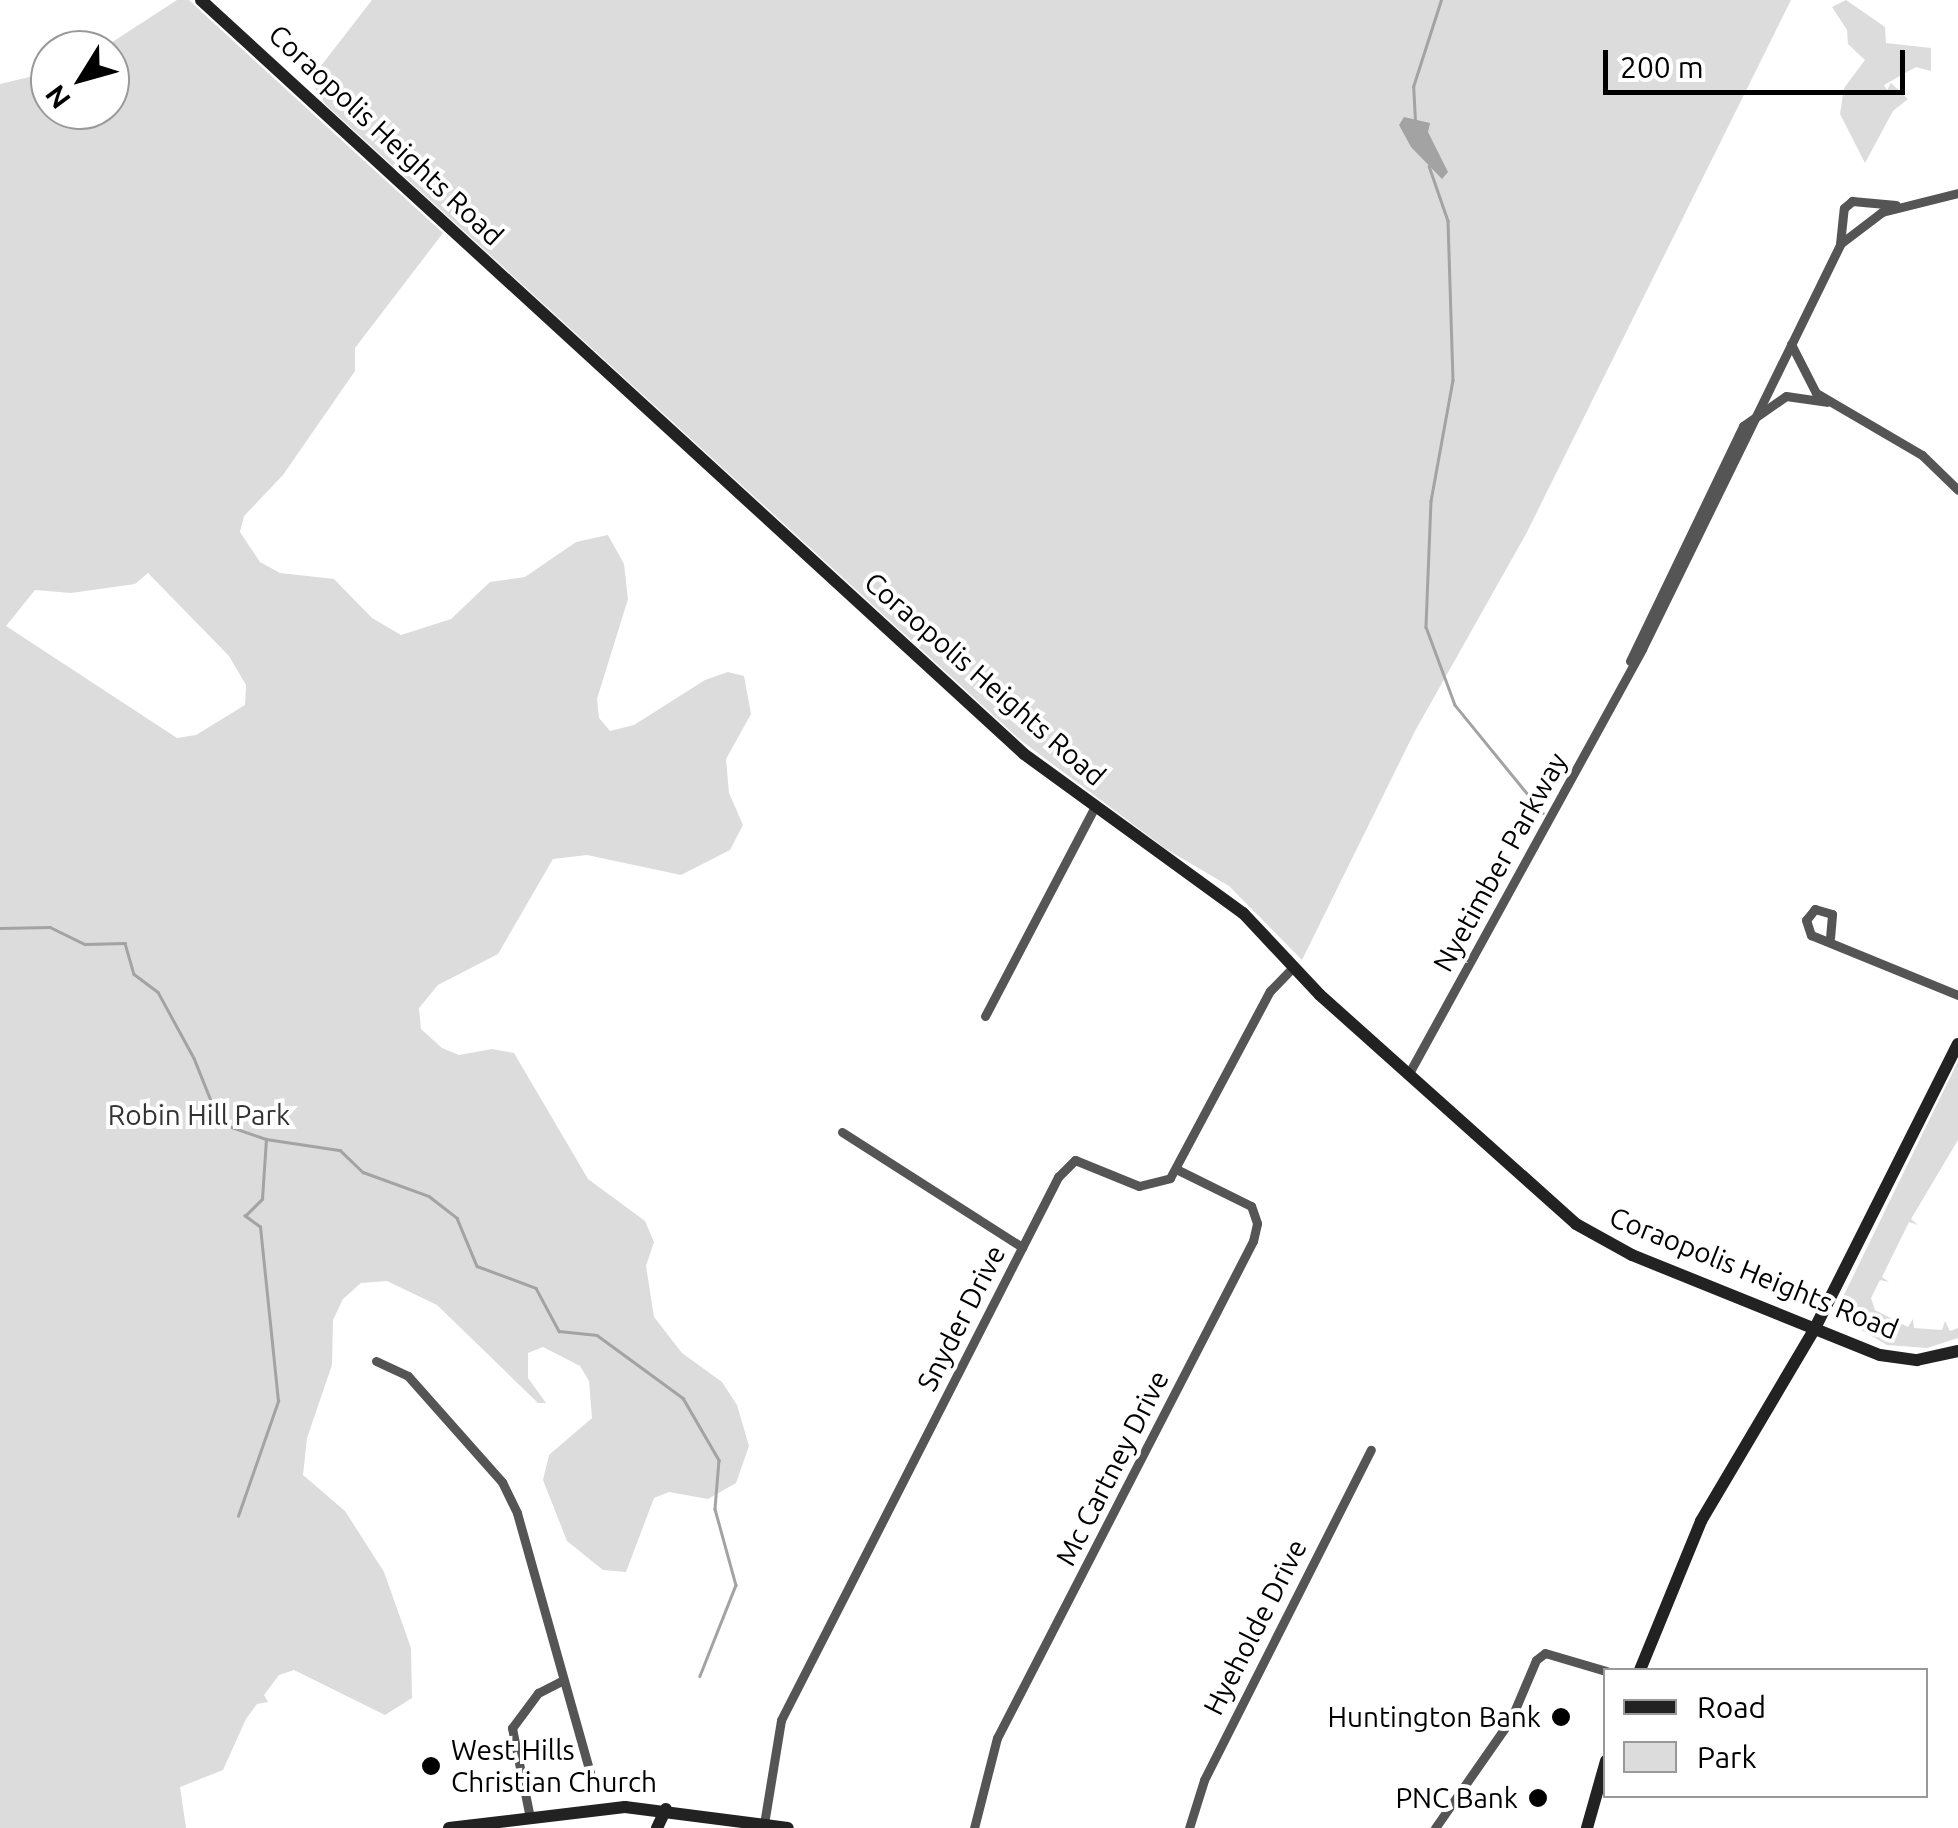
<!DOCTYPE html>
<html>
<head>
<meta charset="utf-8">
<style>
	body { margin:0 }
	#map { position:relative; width:1958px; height:1828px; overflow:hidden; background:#fff; font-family:Ubuntu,sans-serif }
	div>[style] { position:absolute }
	.green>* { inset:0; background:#dcdcdc }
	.water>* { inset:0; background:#a3a3a3 }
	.stream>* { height:2.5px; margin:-1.25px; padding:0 1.25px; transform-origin:1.25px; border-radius:1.25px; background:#a3a3a3 }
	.street>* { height:9px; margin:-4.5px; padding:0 4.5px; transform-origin:4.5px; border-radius:4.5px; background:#555 }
	.secondary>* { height:12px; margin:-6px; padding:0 6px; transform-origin:6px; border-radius:6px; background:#222 }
	.dots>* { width:28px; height:28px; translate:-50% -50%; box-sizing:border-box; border:5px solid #fff; border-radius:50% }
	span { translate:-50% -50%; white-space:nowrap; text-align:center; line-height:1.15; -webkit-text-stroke:8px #fff; paint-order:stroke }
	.street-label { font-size:28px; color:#000 }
	.park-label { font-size:28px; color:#333 }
	.poi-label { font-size:28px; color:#000 }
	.right { translate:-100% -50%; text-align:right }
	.left { translate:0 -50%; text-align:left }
	.legend { position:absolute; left:1603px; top:1668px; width:325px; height:130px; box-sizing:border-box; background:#fff; border:2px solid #999; margin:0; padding:12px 18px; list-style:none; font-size:30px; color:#000 }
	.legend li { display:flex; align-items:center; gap:20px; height:50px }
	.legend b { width:50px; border:2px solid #999 }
	.north { position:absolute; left:30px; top:30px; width:100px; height:100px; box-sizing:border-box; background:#fff; border:2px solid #999; border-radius:50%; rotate:233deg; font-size:28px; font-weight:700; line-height:40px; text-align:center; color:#000 }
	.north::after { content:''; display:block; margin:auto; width:35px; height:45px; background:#000; clip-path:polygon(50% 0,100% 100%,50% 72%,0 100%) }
	.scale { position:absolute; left:1603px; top:50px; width:302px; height:45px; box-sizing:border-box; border:5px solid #000; border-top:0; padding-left:12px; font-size:30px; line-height:35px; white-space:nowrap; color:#000; -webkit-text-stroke:8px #fff; paint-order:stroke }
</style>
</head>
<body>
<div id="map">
	<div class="green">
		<div style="clip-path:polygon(evenodd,177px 0,189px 0,205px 15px,443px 233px,355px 348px,355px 371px,283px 475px,244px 516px,240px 532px,260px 562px,280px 573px,334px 579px,372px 618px,401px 635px,451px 619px,490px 582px,525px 577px,576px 542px,608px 535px,624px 564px,628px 599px,597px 699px,599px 718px,610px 731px,634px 725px,705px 680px,728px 672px,744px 676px,751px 714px,726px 759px,729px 793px,743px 825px,730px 850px,681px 875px,587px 855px,553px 859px,498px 954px,438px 985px,419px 1008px,421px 1029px,442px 1048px,459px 1055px,492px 1049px,514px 1053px,588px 1179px,645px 1221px,654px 1242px,646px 1266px,654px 1317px,682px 1353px,722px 1382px,737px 1405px,749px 1446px,736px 1483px,708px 1499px,669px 1492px,654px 1498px,626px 1572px,603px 1570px,567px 1541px,543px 1480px,549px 1455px,592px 1418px,589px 1381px,580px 1366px,543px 1347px,528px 1353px,528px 1378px,546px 1403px,538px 1403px,437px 1305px,387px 1281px,361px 1283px,343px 1299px,333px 1320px,332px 1365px,307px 1438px,303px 1475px,345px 1511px,384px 1572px,411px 1648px,412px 1698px,385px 1715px,294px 1670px,279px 1675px,264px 1695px,268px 1702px,257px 1704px,246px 1719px,223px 1770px,180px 1787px,186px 1828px,0 1828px,0 84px,50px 72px,50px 110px,110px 110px,110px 50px,100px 50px,177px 0,148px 573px,229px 656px,246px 685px,245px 705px,196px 735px,177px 738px,6px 626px,35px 590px,71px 593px,135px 584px,148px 573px)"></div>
		<div style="clip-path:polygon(372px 0,1791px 0,1526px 534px,1415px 731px,1302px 960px,1229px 886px,1166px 849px,1019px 739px,325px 104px,310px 80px)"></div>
		<div style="clip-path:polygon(1846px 0,1885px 27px,1886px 43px,1931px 48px,1931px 71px,1916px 67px,1884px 85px,1887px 90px,1891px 83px,1908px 99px,1893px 111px,1865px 163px,1840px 114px,1844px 88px,1865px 60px,1848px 44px,1847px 30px,1832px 7px)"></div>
		<div style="clip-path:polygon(1958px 1061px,1958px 1140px,1911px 1219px,1918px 1225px,1909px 1222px,1882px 1277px,1889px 1282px,1880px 1280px,1871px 1298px,1875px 1310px,1908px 1327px,1913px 1319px,1914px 1328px,1942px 1330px,1945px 1321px,1950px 1331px,1958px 1328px,1958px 1338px,1927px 1348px,1887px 1345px,1841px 1318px,1841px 1301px)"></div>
	</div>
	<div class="water">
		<div style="clip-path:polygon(1404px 117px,1430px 123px,1428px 132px,1448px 172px,1442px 179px,1411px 147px,1399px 125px)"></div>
	</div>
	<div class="stream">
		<div style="left:1415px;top:121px;width:34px;rotate:-93deg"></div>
		<div style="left:1413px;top:87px;width:91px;rotate:-72.2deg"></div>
		<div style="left:1429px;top:166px;width:58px;rotate:70.9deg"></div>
		<div style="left:1448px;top:221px;width:159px;rotate:88.2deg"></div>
		<div style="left:1453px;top:380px;width:123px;rotate:100.3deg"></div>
		<div style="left:1431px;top:501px;width:126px;rotate:92.3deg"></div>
		<div style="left:1426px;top:627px;width:83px;rotate:69.6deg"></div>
		<div style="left:1455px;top:705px;width:139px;rotate:50.8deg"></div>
		<div style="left:0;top:928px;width:50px;rotate:-1.1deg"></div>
		<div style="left:50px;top:927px;width:39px;rotate:26deg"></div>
		<div style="left:85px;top:944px;width:40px;rotate:-1.4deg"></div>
		<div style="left:125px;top:943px;width:32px;rotate:74deg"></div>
		<div style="left:134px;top:974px;width:30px;rotate:37deg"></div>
		<div style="left:158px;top:992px;width:75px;rotate:61.4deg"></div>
		<div style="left:194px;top:1058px;width:70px;rotate:68.2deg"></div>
		<div style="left:220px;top:1123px;width:49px;rotate:19.2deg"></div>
		<div style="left:266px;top:1139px;width:75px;rotate:8.5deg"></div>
		<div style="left:340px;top:1150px;width:32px;rotate:44deg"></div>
		<div style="left:363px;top:1172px;width:70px;rotate:20deg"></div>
		<div style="left:429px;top:1196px;width:36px;rotate:38deg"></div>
		<div style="left:457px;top:1218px;width:52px;rotate:67.4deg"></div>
		<div style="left:477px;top:1266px;width:63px;rotate:20.4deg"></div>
		<div style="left:536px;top:1288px;width:49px;rotate:61.9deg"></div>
		<div style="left:559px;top:1331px;width:38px;rotate:6deg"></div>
		<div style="left:597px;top:1335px;width:107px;rotate:36.2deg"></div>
		<div style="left:683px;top:1398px;width:72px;rotate:59.9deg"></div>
		<div style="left:719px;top:1460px;width:49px;rotate:94.7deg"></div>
		<div style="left:715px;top:1509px;width:79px;rotate:74.6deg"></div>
		<div style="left:736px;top:1585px;width:98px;rotate:111.6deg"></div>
		<div style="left:238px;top:1516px;width:122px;rotate:-70.8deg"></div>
		<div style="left:278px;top:1401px;width:175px;rotate:-95.9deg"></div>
		<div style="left:260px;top:1227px;width:19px;rotate:-144deg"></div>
		<div style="left:245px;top:1216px;width:24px;rotate:-45deg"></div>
		<div style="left:262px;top:1199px;width:60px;rotate:-86.2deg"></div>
	</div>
	<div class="street">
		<div style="left:1840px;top:244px;width:36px;rotate:-84deg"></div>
		<div style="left:1844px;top:208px;width:11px;rotate:-41deg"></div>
		<div style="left:1852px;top:201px;width:44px;rotate:5.2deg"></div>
		<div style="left:1791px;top:344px;width:55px;rotate:63deg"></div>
		<div style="left:1816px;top:393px;width:123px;rotate:30.3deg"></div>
		<div style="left:1922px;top:455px;width:50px;rotate:44.2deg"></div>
		<div style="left:1630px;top:661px;width:261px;rotate:-64.3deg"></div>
		<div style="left:1743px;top:426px;width:52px;rotate:-34.9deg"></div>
		<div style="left:1786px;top:396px;width:41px;rotate:8.3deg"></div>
		<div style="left:1830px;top:938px;width:24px;rotate:-85deg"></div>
		<div style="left:1832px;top:914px;width:18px;rotate:-164deg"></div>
		<div style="left:1815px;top:909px;width:14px;rotate:129deg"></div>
		<div style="left:1806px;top:920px;width:16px;rotate:72deg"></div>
		<div style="left:1811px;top:935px;width:159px;rotate:22.2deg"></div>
		<div style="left:985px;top:1016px;width:235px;rotate:-62.3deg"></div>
		<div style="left:1408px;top:1075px;width:486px;rotate:-61.2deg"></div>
		<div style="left:1642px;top:649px;width:451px;rotate:-63.9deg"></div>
		<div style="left:1840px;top:244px;width:53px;rotate:-37.3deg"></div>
		<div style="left:1882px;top:212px;width:78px;rotate:-14deg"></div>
		<div style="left:842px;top:1132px;width:214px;rotate:32.6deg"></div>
		<div style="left:376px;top:1361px;width:35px;rotate:25deg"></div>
		<div style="left:408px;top:1376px;width:142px;rotate:48.4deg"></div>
		<div style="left:502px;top:1482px;width:34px;rotate:64deg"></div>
		<div style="left:517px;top:1513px;width:274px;rotate:74.3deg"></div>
		<div style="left:530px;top:1818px;width:92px;rotate:-101.3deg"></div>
		<div style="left:512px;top:1728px;width:44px;rotate:-53.4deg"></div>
		<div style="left:538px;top:1693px;width:28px;rotate:-27deg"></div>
		<div style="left:764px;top:1824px;width:105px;rotate:-80.7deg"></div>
		<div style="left:781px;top:1720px;width:610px;rotate:-62.97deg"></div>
		<div style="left:1058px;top:1177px;width:24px;rotate:-45deg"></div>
		<div style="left:1075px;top:1160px;width:69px;rotate:22.1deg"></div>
		<div style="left:1139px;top:1186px;width:32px;rotate:-14deg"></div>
		<div style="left:1170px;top:1178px;width:212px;rotate:-61.9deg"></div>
		<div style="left:1270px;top:991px;width:33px;rotate:-46deg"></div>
		<div style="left:974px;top:1828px;width:93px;rotate:-75.7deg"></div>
		<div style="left:997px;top:1738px;width:559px;rotate:-62.75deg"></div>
		<div style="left:1253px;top:1241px;width:18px;rotate:-77deg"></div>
		<div style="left:1257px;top:1223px;width:18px;rotate:-109deg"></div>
		<div style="left:1251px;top:1206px;width:81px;rotate:-153.7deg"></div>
		<div style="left:1189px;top:1828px;width:50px;rotate:-72.6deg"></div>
		<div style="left:1204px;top:1780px;width:370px;rotate:-63.2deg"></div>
		<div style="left:1435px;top:1828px;width:133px;rotate:-55.1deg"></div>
		<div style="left:1511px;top:1719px;width:64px;rotate:-67deg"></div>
		<div style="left:1536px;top:1660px;width:11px;rotate:-38deg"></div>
		<div style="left:1545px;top:1653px;width:64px;rotate:16.4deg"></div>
	</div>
	<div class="secondary">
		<div style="left:201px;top:0;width:1116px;rotate:42.49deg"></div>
		<div style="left:1024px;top:754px;width:271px;rotate:36deg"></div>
		<div style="left:1243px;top:913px;width:112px;rotate:46.8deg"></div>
		<div style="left:1320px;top:995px;width:343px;rotate:41.8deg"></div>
		<div style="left:1576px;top:1224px;width:64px;rotate:29deg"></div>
		<div style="left:1632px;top:1255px;width:267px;rotate:22deg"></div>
		<div style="left:1880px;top:1355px;width:37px;rotate:8deg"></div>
		<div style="left:1917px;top:1360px;width:42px;rotate:-12.4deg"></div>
		<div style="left:1640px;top:1670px;width:161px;rotate:-67.7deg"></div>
		<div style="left:1701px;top:1521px;width:224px;rotate:-59.4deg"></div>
		<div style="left:1815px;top:1328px;width:318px;rotate:-63.3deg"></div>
		<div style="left:449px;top:1828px;width:177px;rotate:-6.8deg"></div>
		<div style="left:625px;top:1807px;width:164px;rotate:7.3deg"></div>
		<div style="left:657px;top:1828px;width:21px;rotate:-65deg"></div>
		<div style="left:1587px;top:1828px;width:70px;rotate:-74.2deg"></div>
	</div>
	<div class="dots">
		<div style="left:1561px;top:1717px;background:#000"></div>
		<div style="left:431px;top:1766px;background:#000"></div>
		<div style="left:1538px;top:1798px;background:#000"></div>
	</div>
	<div class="street-label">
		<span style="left:386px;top:135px;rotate:43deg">Coraopolis Heights Road</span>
		<span style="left:985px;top:679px;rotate:41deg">Coraopolis Heights Road</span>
		<span style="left:1500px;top:862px;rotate:-61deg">Nyetimber Parkway</span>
		<span style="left:1754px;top:1273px;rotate:22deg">Coraopolis Heights Road</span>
		<span style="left:961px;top:1318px;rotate:-63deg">Snyder Drive</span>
		<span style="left:1112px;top:1468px;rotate:-63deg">Mc Cartney Drive</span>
		<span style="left:1255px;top:1627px;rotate:-63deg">Hyeholde Drive</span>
	</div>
	<div class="park-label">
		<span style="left:199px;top:1115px">Robin Hill Park</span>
	</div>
	<div class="poi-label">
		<span class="right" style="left:1541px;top:1717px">Huntington Bank</span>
		<span class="left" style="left:451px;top:1766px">West Hills<br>Christian Church</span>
		<span class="right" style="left:1518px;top:1798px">PNC Bank</span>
	</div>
	<ul class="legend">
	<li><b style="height:12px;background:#222"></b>Road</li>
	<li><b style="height:28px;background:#dcdcdc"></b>Park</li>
	</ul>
	<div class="north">N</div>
	<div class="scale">200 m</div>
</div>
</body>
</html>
